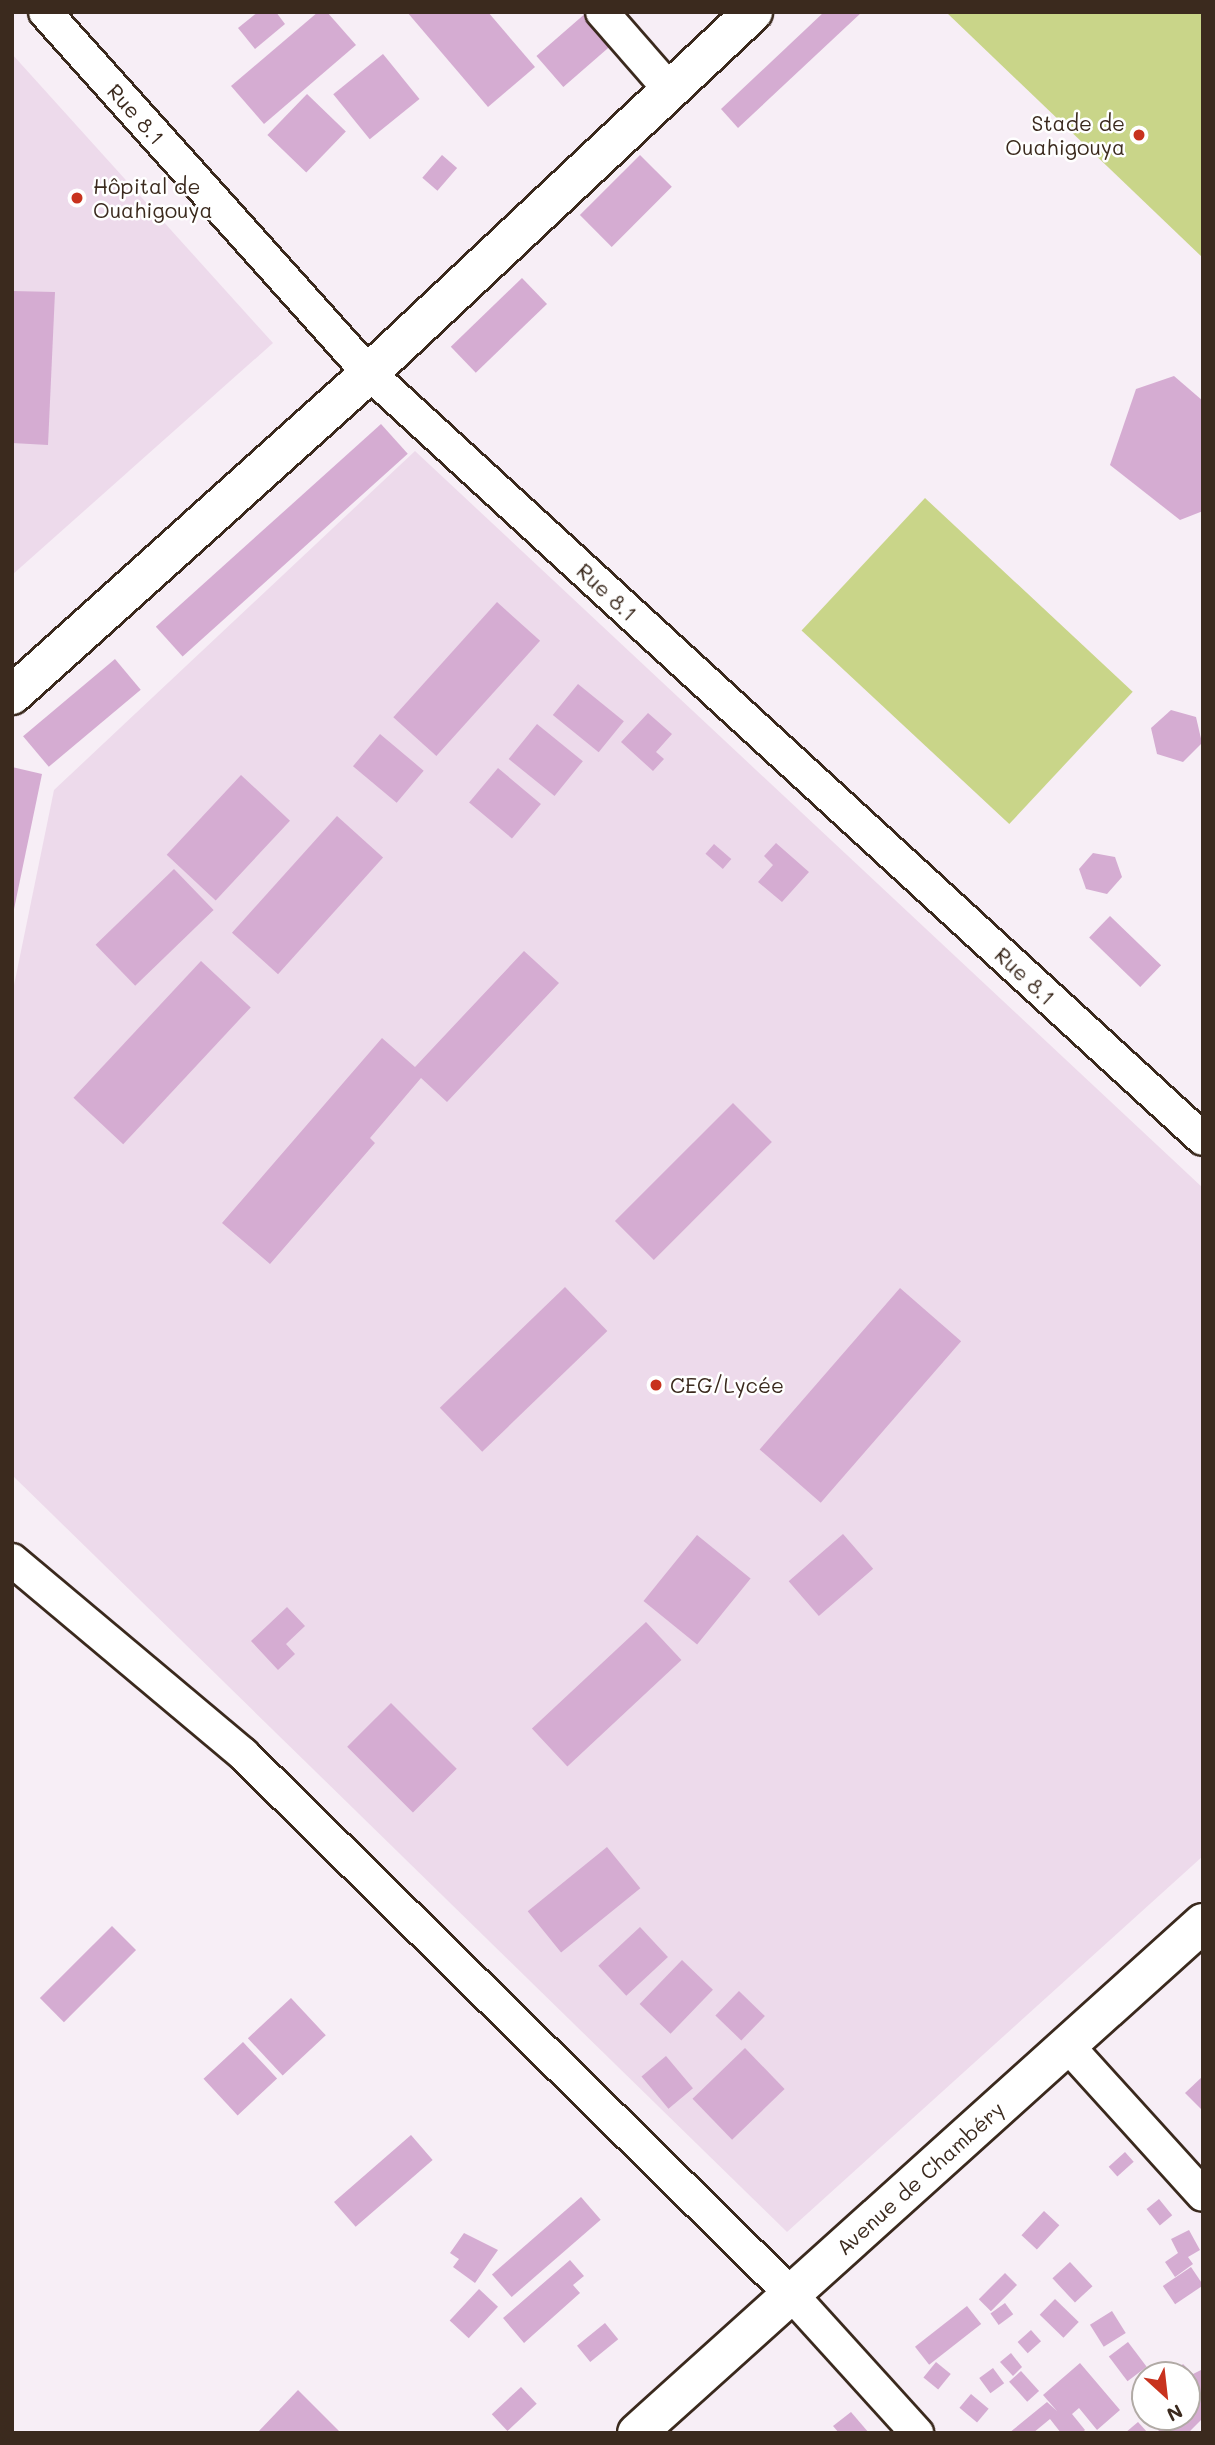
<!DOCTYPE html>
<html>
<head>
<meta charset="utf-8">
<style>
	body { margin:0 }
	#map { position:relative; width:1215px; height:2445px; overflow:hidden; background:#f7eef6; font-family:Mali,sans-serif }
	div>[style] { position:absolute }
	.built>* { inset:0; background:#eddaeb }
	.green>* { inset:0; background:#c9d589; transform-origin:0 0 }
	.building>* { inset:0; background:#d5acd2; transform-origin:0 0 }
	.roads { filter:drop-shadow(2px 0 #3b2a1e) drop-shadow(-2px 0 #3b2a1e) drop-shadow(0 2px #3b2a1e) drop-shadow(0 -2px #3b2a1e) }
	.street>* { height:32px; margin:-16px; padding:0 16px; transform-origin:16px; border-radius:16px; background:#fff }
	.secondary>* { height:38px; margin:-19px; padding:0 19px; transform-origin:19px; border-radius:19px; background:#fff }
	.dots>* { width:19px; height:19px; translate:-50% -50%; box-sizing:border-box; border:4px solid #fff; border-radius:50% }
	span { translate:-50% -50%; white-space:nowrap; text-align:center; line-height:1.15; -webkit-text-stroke:5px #fff; paint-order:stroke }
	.street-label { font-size:21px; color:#3b2a1e }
	.poi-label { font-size:21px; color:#3b2a1e }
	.right { translate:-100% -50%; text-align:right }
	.left { translate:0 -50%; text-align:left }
	.frame { position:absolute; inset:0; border:14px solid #3b2a1e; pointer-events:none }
	.north { position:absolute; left:1131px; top:2361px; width:70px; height:70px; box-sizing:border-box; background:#fff; border:2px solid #b1aaa5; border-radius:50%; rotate:153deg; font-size:19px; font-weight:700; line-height:28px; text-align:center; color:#3b2a1e }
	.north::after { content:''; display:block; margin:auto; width:24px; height:32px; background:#c8321e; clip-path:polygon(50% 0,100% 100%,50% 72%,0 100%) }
</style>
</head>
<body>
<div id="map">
	<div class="built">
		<div style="clip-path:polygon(12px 54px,273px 343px,12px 575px)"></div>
		<div style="clip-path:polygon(415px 451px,1203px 1188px,1203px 1856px,787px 2232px,12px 1475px,12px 995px,54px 790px)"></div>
	</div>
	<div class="green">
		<div style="clip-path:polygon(946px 12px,1203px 12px,1203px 258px)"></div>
		<div style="left:925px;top:498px;width:284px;height:181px;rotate:43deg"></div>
	</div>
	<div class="building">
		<div style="clip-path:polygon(258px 12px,276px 12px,285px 24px,255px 49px,238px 28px)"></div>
		<div style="clip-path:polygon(318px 12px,327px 12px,356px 45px,264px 124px,231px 86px)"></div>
		<div style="clip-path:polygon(407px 12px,488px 12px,535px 67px,488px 107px)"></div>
		<div style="left:587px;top:12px;width:41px;height:67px;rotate:49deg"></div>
		<div style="clip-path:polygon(824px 12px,862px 12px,738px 128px,721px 109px)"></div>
		<div style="left:383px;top:54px;width:58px;height:64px;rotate:51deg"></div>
		<div style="left:307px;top:94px;width:54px;height:57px;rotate:44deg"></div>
		<div style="left:442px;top:155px;width:20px;height:30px;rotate:41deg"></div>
		<div style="left:640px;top:155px;width:45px;height:85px;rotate:45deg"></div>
		<div style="left:522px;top:278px;width:36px;height:99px;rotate:46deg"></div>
		<div style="clip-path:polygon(12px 291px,55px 292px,48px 445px,12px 443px)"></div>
		<div style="clip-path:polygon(1174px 376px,1203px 401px,1203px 511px,1180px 520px,1110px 465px,1136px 389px)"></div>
		<div style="left:381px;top:424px;width:40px;height:303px;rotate:48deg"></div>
		<div style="left:497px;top:602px;width:58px;height:155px;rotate:42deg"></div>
		<div style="left:115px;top:659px;width:40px;height:120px;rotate:50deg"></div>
		<div style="left:578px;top:684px;width:59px;height:40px;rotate:39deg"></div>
		<div style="clip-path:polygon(1171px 710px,1196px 717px,1202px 743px,1183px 762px,1157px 754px,1151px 728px)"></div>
		<div style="clip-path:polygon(648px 713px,672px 734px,656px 752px,664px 759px,653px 771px,621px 742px)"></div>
		<div style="left:537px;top:724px;width:59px;height:45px;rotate:39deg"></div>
		<div style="left:380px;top:734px;width:57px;height:42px;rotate:40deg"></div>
		<div style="clip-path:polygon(12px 767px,42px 774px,13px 914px,12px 914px)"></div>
		<div style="left:498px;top:768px;width:56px;height:45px;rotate:40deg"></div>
		<div style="left:241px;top:775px;width:67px;height:109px;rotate:43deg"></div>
		<div style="left:337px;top:816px;width:62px;height:157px;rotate:42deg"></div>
		<div style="clip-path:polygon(776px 843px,809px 872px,782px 902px,758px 882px,773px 865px,764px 856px)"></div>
		<div style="left:714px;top:844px;width:23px;height:13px;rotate:41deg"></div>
		<div style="clip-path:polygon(1093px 853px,1115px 857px,1122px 877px,1107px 894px,1086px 889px,1079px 869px)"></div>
		<div style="left:174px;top:869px;width:57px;height:109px;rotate:46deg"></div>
		<div style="left:1110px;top:916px;width:71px;height:30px;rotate:44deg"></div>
		<div style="clip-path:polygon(524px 951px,559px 983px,447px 1102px,421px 1078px,370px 1138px,375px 1143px,270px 1264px,222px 1223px,382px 1038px,415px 1067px)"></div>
		<div style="left:201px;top:961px;width:68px;height:187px;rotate:43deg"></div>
		<div style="left:733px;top:1103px;width:55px;height:167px;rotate:45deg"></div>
		<div style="left:565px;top:1287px;width:61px;height:174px;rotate:46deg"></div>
		<div style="left:900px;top:1288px;width:81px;height:214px;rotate:41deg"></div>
		<div style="left:843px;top:1534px;width:46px;height:72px;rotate:49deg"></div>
		<div style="left:697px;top:1535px;width:69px;height:85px;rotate:39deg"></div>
		<div style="clip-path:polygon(287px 1607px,305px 1626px,286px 1644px,295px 1654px,278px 1670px,251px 1641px)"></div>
		<div style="left:646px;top:1622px;width:52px;height:156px;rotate:47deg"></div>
		<div style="left:391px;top:1703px;width:93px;height:62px;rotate:45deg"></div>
		<div style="left:607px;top:1847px;width:53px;height:102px;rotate:51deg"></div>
		<div style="left:112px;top:1926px;width:34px;height:102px;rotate:45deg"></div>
		<div style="left:640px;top:1927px;width:41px;height:57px;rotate:47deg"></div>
		<div style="left:682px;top:1960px;width:43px;height:61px;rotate:44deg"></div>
		<div style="left:739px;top:1991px;width:36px;height:34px;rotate:44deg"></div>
		<div style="left:291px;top:1998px;width:51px;height:59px;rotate:47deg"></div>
		<div style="left:243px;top:2042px;width:50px;height:54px;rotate:47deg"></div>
		<div style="left:745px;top:2048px;width:57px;height:73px;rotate:46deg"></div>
		<div style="left:666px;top:2056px;width:42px;height:32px;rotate:50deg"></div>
		<div style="clip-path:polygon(1203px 2076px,1203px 2111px,1185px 2093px)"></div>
		<div style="left:411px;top:2135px;width:33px;height:102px;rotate:49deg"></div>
		<div style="left:1125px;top:2152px;width:13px;height:22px;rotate:48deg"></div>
		<div style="left:581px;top:2197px;width:30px;height:118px;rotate:49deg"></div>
		<div style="left:1159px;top:2199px;width:21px;height:16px;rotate:51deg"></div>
		<div style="left:1044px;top:2211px;width:21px;height:33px;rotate:43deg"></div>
		<div style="clip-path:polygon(1189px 2230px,1200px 2250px,1188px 2257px,1193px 2264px,1175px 2277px,1165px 2262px,1178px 2253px,1171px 2239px)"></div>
		<div style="clip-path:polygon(464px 2233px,498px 2250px,475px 2283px,453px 2267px,459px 2259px,450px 2253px)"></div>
		<div style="clip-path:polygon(570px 2260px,584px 2276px,573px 2285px,580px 2293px,524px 2343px,503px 2318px)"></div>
		<div style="left:1070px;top:2262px;width:33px;height:24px;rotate:47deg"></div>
		<div style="left:1191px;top:2267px;width:22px;height:34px;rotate:56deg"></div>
		<div style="left:1005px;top:2273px;width:17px;height:37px;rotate:45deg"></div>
		<div style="left:479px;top:2289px;width:26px;height:43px;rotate:43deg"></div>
		<div style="left:1055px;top:2299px;width:33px;height:22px;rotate:44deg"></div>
		<div style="left:1005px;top:2303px;width:14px;height:18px;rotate:54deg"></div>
		<div style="left:967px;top:2306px;width:23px;height:66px;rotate:52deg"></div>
		<div style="left:1112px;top:2311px;width:26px;height:26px;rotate:58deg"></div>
		<div style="left:605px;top:2323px;width:21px;height:36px;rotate:51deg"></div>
		<div style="left:1031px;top:2330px;width:15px;height:18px;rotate:48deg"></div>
		<div style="left:1128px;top:2342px;width:31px;height:24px;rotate:53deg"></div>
		<div style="clip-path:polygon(1011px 2353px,1022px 2367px,1013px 2376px,1000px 2362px)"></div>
		<div style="left:936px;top:2362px;width:19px;height:20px;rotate:39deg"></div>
		<div style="clip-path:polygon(1080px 2363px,1120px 2410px,1097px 2430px,1079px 2408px,1072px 2414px,1085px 2430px,1082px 2433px,1061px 2433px,1050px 2419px,1033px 2433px,1009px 2433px,1047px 2402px,1057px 2411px,1043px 2395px)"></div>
		<div style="clip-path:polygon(1183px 2364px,1193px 2374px,1203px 2369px,1203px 2418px,1188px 2433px,1156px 2433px,1169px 2420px,1166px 2417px,1187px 2417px,1187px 2399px,1193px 2396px,1187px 2389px,1187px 2375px,1172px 2375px)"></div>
		<div style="left:993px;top:2368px;width:19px;height:17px;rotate:54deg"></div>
		<div style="left:1021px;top:2371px;width:27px;height:16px;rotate:48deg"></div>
		<div style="left:521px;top:2387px;width:23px;height:40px;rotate:47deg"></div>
		<div style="clip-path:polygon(298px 2390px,339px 2431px,257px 2433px)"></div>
		<div style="left:971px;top:2394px;width:23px;height:18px;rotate:40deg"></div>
		<div style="clip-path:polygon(851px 2412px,869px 2433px,839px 2433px,833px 2426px)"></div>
		<div style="clip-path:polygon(1138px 2422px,1148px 2433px,1125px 2433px)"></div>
	</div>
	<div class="roads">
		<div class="street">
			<div style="left:45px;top:12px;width:485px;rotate:48.1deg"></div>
			<div style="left:369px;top:373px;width:1132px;rotate:42.57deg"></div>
			<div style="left:602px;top:12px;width:103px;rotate:48.9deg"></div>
			<div style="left:12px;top:1560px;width:302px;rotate:40deg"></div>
			<div style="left:243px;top:1754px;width:769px;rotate:44.58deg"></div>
			<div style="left:791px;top:2294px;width:188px;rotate:47.8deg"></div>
			<div style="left:1067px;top:2045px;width:202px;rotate:47.8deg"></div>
		</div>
		<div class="secondary">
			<div style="left:12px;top:695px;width:481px;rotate:-42deg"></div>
			<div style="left:369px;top:373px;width:527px;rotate:-43.23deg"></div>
			<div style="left:637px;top:2433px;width:762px;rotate:-42.02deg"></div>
		</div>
	</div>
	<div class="dots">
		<div style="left:1139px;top:135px;background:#c8321e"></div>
		<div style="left:77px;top:198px;background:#c8321e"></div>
		<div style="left:656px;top:1385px;background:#c8321e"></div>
	</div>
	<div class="street-label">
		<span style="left:136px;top:114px;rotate:48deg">Rue 8.1</span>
		<span style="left:607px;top:592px;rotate:43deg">Rue 8.1</span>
		<span style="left:1025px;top:976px;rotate:43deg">Rue 8.1</span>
		<span style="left:920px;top:2178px;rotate:-42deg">Avenue de Chambéry</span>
	</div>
	<div class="poi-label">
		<span class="right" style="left:1125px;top:135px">Stade de<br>Ouahigouya</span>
		<span class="left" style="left:93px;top:198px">Hôpital de<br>Ouahigouya</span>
		<span class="left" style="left:670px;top:1385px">CEG/Lycée</span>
	</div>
	<div class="frame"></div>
	<div class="north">N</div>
</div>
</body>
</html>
